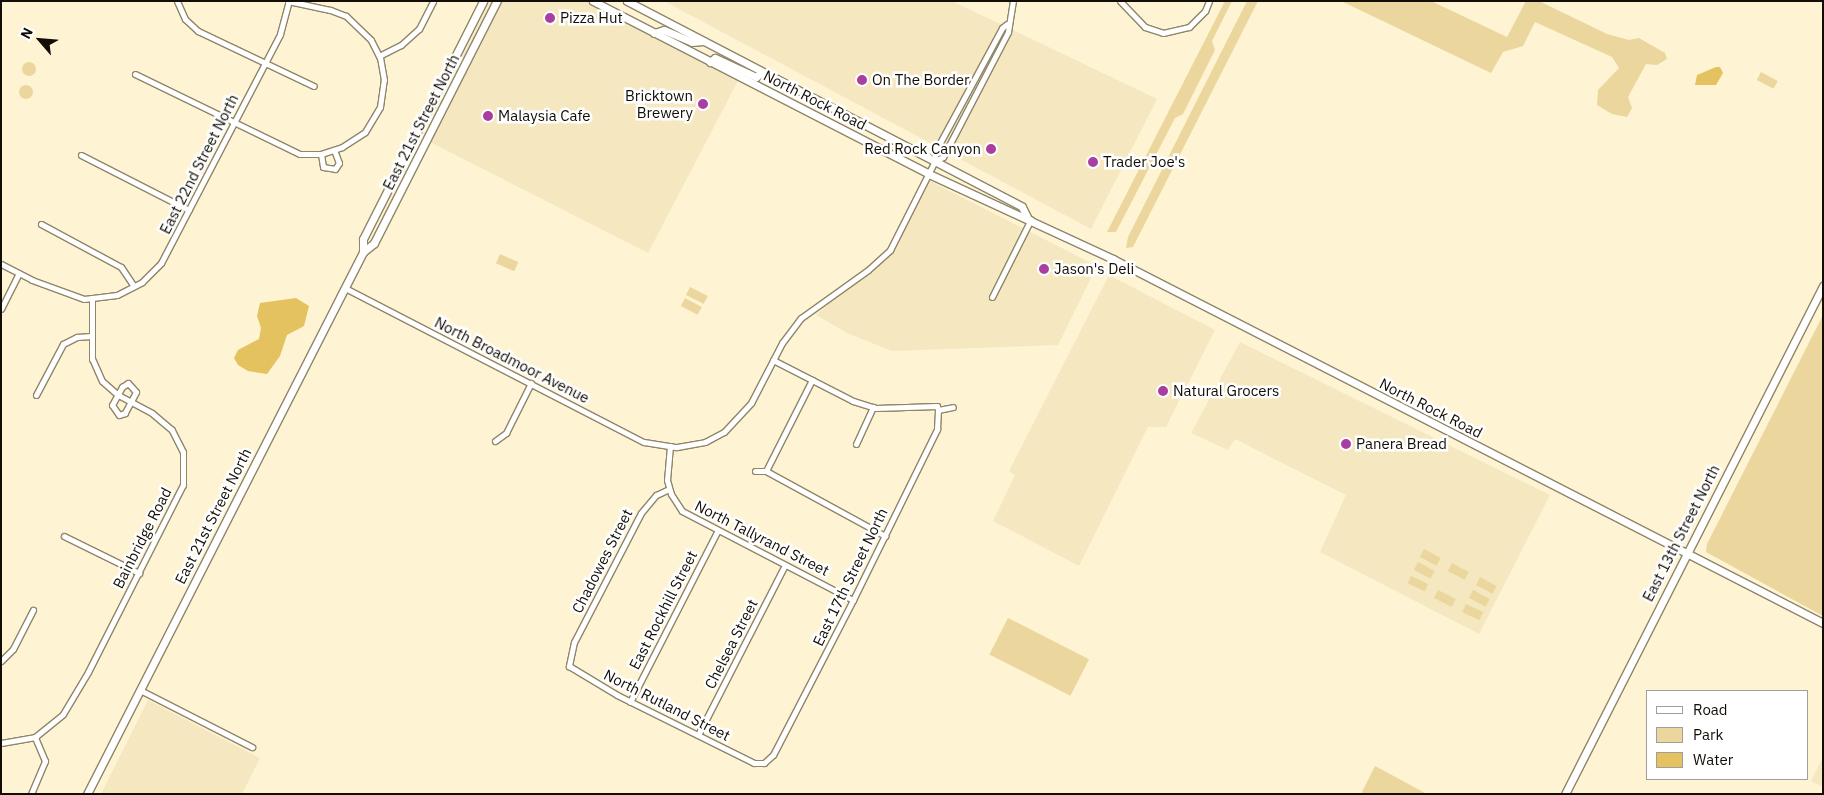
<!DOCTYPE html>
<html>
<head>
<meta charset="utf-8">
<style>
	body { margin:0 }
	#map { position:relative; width:1824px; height:795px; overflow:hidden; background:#fef3d3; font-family:"IBM Plex Sans",sans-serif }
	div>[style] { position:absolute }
	.built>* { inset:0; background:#f5e8c1 }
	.green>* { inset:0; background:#ebd79d; transform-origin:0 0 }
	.round { border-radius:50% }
	.water>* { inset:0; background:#e3c25f }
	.roads { filter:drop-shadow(1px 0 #8f8569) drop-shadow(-1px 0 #8f8569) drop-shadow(0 1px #8f8569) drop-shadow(0 -1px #8f8569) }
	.minor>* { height:5px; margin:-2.5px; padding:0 2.5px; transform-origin:2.5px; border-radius:2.5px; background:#fff }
	.secondary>* { height:7px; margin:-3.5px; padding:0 3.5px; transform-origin:3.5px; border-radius:3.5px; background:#fff }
	.dots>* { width:14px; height:14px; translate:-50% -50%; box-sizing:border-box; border:2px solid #fff; border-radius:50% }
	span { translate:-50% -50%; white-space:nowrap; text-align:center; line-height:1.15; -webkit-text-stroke:5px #fff; paint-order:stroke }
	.poi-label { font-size:15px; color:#120e05 }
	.left { translate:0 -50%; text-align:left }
	.right { translate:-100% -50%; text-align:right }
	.street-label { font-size:15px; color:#120e05 }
	.frame { position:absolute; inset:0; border:2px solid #120e05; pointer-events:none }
	.legend { position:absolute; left:1646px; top:690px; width:162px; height:90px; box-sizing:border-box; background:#fff; border:1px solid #a09f9b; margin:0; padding:6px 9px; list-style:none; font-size:15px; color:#120e05 }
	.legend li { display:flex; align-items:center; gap:10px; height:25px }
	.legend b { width:25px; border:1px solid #a09f9b }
	.north { position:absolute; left:15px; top:15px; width:50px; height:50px; -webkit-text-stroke:4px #fff; paint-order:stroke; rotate:297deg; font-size:14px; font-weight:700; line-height:20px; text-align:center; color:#120e05 }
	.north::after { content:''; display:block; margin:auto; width:18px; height:22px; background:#120e05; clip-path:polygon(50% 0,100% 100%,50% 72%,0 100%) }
</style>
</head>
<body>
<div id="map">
	<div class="built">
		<div style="clip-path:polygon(490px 1px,593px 1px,740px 77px,648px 253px,422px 138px)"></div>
		<div style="clip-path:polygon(664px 1px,952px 1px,1157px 99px,1091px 229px)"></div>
		<div style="clip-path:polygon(926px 179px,1097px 266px,1058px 345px,892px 351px,849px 334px,816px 315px,890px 250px)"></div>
		<div style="clip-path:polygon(1109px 275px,1215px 330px,1166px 427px,1148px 427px,1079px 566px,993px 521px,1015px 475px,1009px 471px)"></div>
		<div style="clip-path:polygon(1240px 342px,1550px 495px,1479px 634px,1320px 552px,1346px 495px,1235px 439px,1228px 450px,1191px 433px)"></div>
		<div style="clip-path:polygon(148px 700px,260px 758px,242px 794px,101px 794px)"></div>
		<div style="clip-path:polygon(1823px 757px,1823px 787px,1811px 781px)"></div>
	</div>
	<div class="green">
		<div style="clip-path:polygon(1225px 1px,1232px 1px,1212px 41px,1215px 50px,1183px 114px,1175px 118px,1116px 232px,1107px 232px)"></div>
		<div style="clip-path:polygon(1247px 1px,1258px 1px,1133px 247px,1126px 248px,1128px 237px)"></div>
		<div style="clip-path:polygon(1341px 1px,1431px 1px,1507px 37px,1526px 1px,1539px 1px,1607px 34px,1629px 40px,1639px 38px,1665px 53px,1667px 59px,1657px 65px,1646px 64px,1628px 97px,1632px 108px,1627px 117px,1612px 114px,1597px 105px,1598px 90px,1619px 68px,1612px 57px,1535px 22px,1523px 46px,1503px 52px,1491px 73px)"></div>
		<div class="round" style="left:22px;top:62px;width:14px;height:14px"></div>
		<div style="left:1761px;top:72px;width:19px;height:9px;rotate:28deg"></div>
		<div class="round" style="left:19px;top:85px;width:14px;height:14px"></div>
		<div style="left:500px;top:254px;width:20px;height:10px;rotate:24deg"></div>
		<div style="left:690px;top:287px;width:20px;height:9px;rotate:27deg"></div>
		<div style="left:685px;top:298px;width:19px;height:9px;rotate:28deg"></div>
		<div style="clip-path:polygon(1823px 315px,1823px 616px,1706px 552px,1707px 544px)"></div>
		<div style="left:1424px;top:549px;width:19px;height:9px;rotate:28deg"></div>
		<div style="left:1418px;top:562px;width:19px;height:9px;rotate:28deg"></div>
		<div style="left:1452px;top:563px;width:19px;height:9px;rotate:28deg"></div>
		<div style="left:1411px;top:576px;width:19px;height:8px;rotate:25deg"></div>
		<div style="left:1480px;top:577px;width:19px;height:9px;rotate:28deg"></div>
		<div style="left:1438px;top:590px;width:20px;height:9px;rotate:27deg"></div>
		<div style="left:1473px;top:590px;width:19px;height:9px;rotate:28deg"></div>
		<div style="left:1466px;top:604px;width:19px;height:9px;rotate:25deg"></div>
		<div style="left:1008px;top:618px;width:91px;height:41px;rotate:27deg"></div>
		<div style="clip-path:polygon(1375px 766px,1427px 794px,1361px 794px)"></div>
	</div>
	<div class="water">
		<div style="clip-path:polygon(1716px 67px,1720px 67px,1723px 73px,1716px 85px,1695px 85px,1697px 75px)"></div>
		<div style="clip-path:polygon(296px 298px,309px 306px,304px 326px,287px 335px,280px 356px,267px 374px,248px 371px,238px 365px,234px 358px,238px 350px,259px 339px,261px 328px,257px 316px,260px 303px)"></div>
	</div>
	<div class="roads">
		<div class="minor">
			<div style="left:177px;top:1px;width:20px;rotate:66deg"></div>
			<div style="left:185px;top:19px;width:18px;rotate:43deg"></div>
			<div style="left:198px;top:31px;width:128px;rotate:25.4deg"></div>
			<div style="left:1120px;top:1px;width:36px;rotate:46deg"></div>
			<div style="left:1145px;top:27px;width:19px;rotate:18deg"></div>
			<div style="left:1163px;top:33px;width:27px;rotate:-13deg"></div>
			<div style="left:1189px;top:27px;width:23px;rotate:-45deg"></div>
			<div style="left:1205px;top:11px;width:11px;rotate:-68deg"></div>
			<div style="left:379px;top:56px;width:25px;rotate:-27deg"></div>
			<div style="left:401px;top:45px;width:24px;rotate:-42deg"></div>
			<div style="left:419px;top:29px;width:31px;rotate:-63deg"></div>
			<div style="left:135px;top:74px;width:183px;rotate:25.9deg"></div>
			<div style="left:300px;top:154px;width:21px"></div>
			<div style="left:321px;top:154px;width:22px;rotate:-18deg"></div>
			<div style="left:342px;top:147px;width:27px;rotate:-33deg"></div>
			<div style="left:365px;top:132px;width:29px;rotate:-59deg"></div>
			<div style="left:380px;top:107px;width:27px;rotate:-82deg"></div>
			<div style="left:384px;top:80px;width:22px;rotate:-100deg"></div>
			<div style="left:380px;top:58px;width:20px;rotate:-117deg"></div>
			<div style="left:371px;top:40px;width:35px;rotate:-136deg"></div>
			<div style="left:346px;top:16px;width:17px;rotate:-159deg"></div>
			<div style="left:330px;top:10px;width:43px;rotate:-167.9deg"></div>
			<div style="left:321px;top:154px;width:13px;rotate:81deg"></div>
			<div style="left:323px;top:167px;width:12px;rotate:9deg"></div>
			<div style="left:335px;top:169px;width:7px;rotate:-56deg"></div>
			<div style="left:339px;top:163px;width:14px;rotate:-111deg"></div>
			<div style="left:81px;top:155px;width:121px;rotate:27deg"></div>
			<div style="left:935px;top:161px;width:9px;rotate:-27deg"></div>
			<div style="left:943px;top:157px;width:141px;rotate:-62.5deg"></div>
			<div style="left:1008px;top:32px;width:31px;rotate:-81deg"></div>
			<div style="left:41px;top:224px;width:91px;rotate:28.3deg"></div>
			<div style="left:121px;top:267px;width:23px;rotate:56deg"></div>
			<div style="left:1px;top:264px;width:35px;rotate:27deg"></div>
			<div style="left:32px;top:280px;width:55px;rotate:20.1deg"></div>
			<div style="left:84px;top:299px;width:33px;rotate:-7deg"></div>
			<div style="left:117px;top:295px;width:28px;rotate:-27deg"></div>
			<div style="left:142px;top:282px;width:27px;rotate:-45deg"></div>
			<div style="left:161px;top:263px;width:258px;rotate:-62.5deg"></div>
			<div style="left:280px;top:34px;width:34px;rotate:-75deg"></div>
			<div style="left:345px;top:288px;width:336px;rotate:27.3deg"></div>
			<div style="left:644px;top:442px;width:33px;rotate:9deg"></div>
			<div style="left:677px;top:447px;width:28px;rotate:-10deg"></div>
			<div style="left:705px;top:442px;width:21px;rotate:-28deg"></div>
			<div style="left:724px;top:432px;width:40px;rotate:-47deg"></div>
			<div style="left:751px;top:403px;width:68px;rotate:-62.7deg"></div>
			<div style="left:782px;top:343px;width:31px;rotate:-53deg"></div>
			<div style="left:801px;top:318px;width:82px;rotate:-35.6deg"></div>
			<div style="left:868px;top:270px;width:30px;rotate:-42deg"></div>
			<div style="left:890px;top:250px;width:100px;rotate:-63.2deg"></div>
			<div style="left:935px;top:161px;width:9px;rotate:-90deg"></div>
			<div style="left:935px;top:152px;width:141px;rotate:-61.6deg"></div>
			<div style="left:1002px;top:28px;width:6px;rotate:-39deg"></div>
			<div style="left:992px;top:297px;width:87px;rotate:-63.4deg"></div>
			<div style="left:1px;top:309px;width:40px;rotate:-63.4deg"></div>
			<div style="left:773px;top:360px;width:90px;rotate:27.1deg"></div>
			<div style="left:853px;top:401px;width:24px;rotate:17deg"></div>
			<div style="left:876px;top:408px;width:61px;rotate:-1.9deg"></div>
			<div style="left:937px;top:406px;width:4px;rotate:76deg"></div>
			<div style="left:128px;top:383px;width:12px;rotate:48deg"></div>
			<div style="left:136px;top:392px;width:24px;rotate:118deg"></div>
			<div style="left:125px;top:413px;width:6px;rotate:162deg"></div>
			<div style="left:119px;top:415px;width:12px;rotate:-125deg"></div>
			<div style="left:112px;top:405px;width:21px;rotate:-61deg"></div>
			<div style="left:122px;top:387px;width:7px;rotate:-34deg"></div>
			<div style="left:36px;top:395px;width:58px;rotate:-62.1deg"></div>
			<div style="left:63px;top:344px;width:16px;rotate:-27deg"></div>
			<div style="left:77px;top:337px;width:14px;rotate:-4deg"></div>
			<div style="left:495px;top:441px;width:14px;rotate:-36deg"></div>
			<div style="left:506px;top:433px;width:56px;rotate:-63.4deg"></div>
			<div style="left:856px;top:444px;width:41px;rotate:-65.3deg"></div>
			<div style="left:670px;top:446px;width:34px;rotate:95deg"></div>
			<div style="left:667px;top:480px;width:15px;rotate:74deg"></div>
			<div style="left:671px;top:494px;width:20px;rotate:57deg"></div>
			<div style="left:682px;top:511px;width:193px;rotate:27.5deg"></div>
			<div style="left:755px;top:471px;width:11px"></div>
			<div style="left:766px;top:471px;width:136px;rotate:28.6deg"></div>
			<div style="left:766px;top:471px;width:102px;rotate:-63.2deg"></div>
			<div style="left:669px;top:489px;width:14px;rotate:155deg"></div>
			<div style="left:656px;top:495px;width:23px;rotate:130deg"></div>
			<div style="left:641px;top:513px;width:145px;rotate:117.4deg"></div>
			<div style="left:574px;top:642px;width:25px;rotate:102deg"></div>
			<div style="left:569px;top:666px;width:56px;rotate:31.1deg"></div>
			<div style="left:617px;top:695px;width:153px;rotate:26.4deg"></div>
			<div style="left:754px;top:763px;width:10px"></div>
			<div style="left:764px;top:763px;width:12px;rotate:-42deg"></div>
			<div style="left:773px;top:755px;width:174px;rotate:-62.7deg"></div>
			<div style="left:853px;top:600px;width:191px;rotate:-63.8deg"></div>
			<div style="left:937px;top:429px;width:19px;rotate:-87deg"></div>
			<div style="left:938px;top:410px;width:15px;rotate:-11deg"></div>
			<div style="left:64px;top:536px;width:84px;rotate:26.3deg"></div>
			<div style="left:1px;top:661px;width:17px;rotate:-45deg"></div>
			<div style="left:13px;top:649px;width:44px;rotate:-62.9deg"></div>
			<div style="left:140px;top:690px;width:126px;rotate:27deg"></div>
			<div style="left:630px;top:702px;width:193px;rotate:-62.9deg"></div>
			<div style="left:698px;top:735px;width:191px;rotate:-62.9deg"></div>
			<div style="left:1px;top:743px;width:35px;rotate:-10deg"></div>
			<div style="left:35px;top:737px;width:36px;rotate:-39deg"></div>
			<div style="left:63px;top:714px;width:49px;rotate:-59.2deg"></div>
			<div style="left:88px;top:672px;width:210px;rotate:-63.1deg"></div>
			<div style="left:183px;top:485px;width:33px;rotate:-90deg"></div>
			<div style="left:183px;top:452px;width:25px;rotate:-117deg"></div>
			<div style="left:172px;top:430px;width:26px;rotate:-140deg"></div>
			<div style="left:152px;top:413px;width:38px;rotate:-152deg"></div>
			<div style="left:118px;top:395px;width:21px;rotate:-139deg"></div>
			<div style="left:102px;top:381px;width:24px;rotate:-114deg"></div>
			<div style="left:92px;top:359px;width:61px;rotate:-90deg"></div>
			<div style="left:31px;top:794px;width:36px;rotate:-67deg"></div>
			<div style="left:45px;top:761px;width:26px;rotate:-113deg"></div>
		</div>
		<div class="secondary">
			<div style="left:593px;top:1px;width:378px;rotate:27.2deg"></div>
			<div style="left:929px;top:174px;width:203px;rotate:24.8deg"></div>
			<div style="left:1113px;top:259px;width:798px;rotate:27.14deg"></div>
			<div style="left:627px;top:1px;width:445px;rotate:27.5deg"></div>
			<div style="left:1022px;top:207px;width:11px;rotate:63deg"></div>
			<div style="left:654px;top:33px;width:10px;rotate:-17deg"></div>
			<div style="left:664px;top:30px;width:30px;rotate:23deg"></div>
			<div style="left:692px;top:42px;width:11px;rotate:-5deg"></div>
			<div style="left:710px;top:62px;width:6px;rotate:-39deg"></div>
			<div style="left:715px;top:58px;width:45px;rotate:24.9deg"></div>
			<div style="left:756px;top:77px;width:8px;rotate:-40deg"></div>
			<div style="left:363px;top:252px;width:13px;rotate:-90deg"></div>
			<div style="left:363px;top:239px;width:267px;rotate:-63.2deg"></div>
			<div style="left:87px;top:794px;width:608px;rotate:-63.01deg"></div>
			<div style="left:363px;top:252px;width:14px;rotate:-39deg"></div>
			<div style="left:374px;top:243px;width:271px;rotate:-63.1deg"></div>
			<div style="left:1565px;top:794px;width:570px;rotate:-63.08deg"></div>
		</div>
	</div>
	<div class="dots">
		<div style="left:550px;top:18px;background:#a83ea0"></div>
		<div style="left:862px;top:80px;background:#a83ea0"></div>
		<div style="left:703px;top:104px;background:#a83ea0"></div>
		<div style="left:488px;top:116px;background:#a83ea0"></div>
		<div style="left:991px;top:149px;background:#a83ea0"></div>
		<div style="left:1093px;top:162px;background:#a83ea0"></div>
		<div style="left:1044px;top:269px;background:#a83ea0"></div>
		<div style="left:1163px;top:391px;background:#a83ea0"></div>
		<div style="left:1346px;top:444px;background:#a83ea0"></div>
	</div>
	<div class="poi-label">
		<span class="left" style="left:560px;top:18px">Pizza Hut</span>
		<span class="left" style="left:872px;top:80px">On The Border</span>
		<span class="right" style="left:693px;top:104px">Bricktown<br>Brewery</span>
		<span class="left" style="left:498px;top:116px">Malaysia Cafe</span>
		<span class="right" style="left:981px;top:149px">Red Rock Canyon</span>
		<span class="left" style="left:1103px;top:162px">Trader Joe's</span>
		<span class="left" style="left:1054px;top:269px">Jason's Deli</span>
		<span class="left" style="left:1173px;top:391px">Natural Grocers</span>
		<span class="left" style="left:1356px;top:444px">Panera Bread</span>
	</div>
	<div class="street-label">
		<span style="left:815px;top:100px;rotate:27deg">North Rock Road</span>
		<span style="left:421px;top:122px;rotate:-63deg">East 21st Street North</span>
		<span style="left:199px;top:164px;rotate:-63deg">East 22nd Street North</span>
		<span style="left:512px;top:360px;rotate:27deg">North Broadmoor Avenue</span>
		<span style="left:1431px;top:408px;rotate:27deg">North Rock Road</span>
		<span style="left:213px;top:516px;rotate:-63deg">East 21st Street North</span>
		<span style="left:1681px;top:533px;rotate:-63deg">East 13th Street North</span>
		<span style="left:142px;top:538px;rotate:-63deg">Bainbridge Road</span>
		<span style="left:762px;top:538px;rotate:27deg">North Tallyrand Street</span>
		<span style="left:602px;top:561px;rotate:-63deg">Chadowes Street</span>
		<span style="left:850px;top:577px;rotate:-64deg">East 17th Street North</span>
		<span style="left:663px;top:610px;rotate:-63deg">East Rockhill Street</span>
		<span style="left:731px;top:644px;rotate:-63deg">Chelsea Street</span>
		<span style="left:667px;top:705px;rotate:27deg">North Rutland Street</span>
	</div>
	<div class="frame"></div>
	<ul class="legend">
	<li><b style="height:6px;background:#fff"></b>Road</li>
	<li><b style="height:14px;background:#ebd79d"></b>Park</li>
	<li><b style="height:14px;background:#e3c25f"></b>Water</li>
	</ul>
	<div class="north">N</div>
</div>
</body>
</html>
